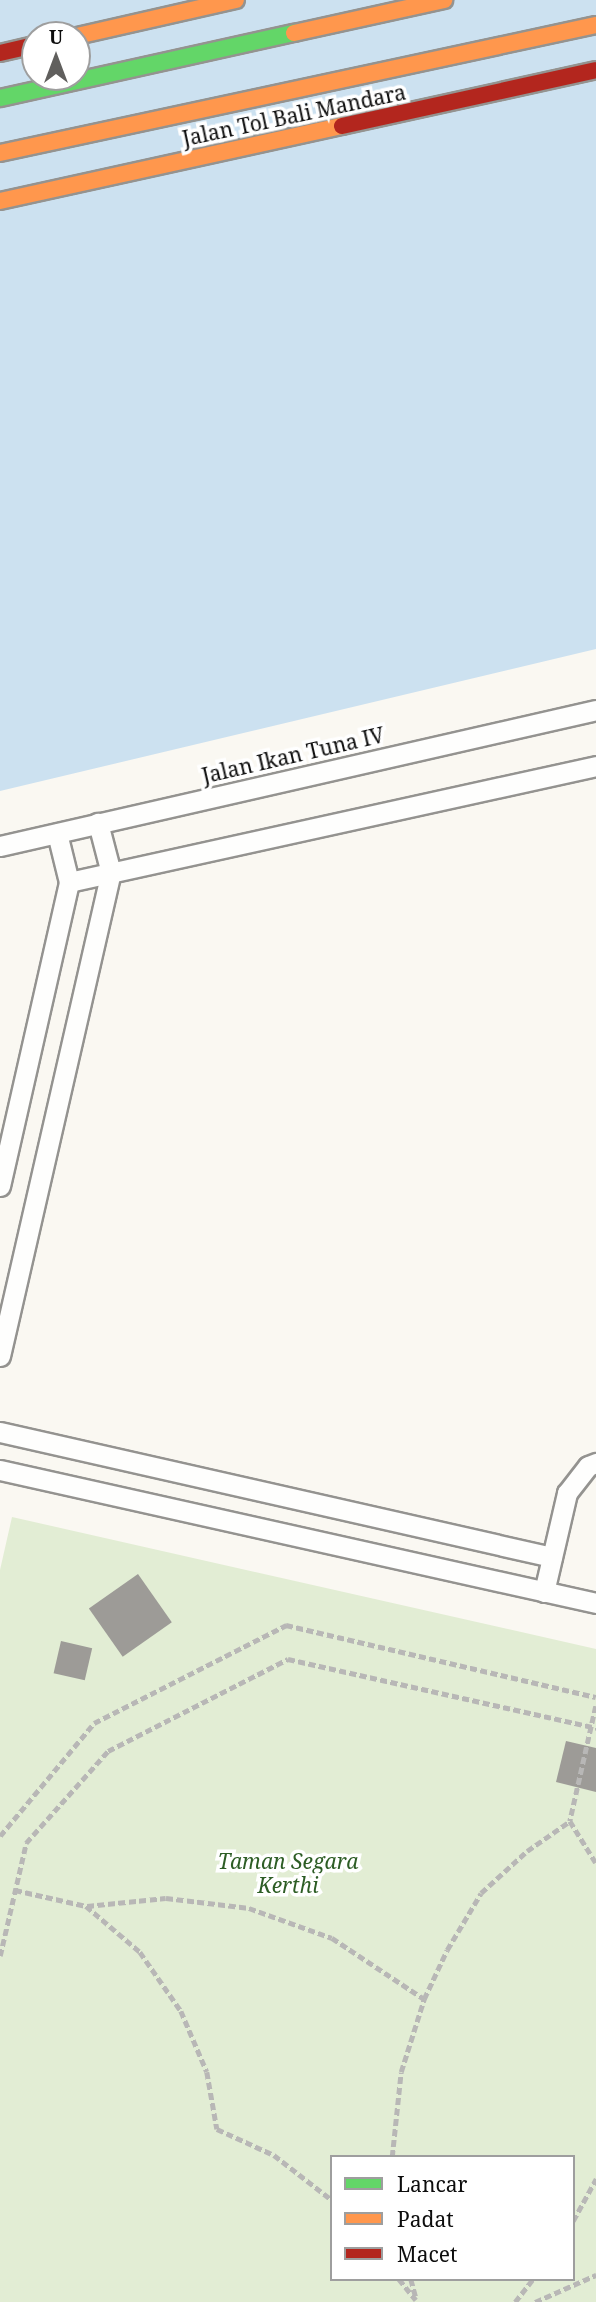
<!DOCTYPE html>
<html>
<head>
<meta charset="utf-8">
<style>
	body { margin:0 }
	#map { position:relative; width:596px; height:2302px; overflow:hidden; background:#faf8f2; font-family:"Noto Serif",serif }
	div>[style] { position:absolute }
	.green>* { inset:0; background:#e2edd4 }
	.water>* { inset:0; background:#cce1f0 }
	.building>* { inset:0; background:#9d9b97; transform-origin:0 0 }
	.path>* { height:4.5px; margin-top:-2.25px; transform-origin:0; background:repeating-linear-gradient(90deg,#b8b7b6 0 7px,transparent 0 10.5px) }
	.roads { filter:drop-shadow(2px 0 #949390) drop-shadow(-2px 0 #949390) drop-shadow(0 2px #949390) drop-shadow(0 -2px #949390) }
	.lane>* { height:19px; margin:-9.5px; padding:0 9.5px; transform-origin:9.5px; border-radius:9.5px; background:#fefefd }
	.fast>* { height:16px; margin:-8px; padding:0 8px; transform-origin:8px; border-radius:8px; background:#63d668 }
	.slow>* { height:16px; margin:-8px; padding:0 8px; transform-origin:8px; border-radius:8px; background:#ff974d }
	.jam>* { height:16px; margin:-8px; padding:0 8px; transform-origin:8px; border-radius:8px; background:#b3261e }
	span { translate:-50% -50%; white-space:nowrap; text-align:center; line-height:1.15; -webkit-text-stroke:7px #fff; paint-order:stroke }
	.street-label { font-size:21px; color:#0d0d0d }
	.park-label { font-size:21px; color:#2d5d25; font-style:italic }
	.legend { position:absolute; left:330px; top:2155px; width:245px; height:126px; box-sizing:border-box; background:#fff; border:2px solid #9e9e9e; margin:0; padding:9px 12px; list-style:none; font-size:21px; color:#0d0d0d }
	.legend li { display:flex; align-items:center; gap:14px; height:35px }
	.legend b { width:35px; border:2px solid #9e9e9e }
	.north { position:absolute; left:21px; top:21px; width:70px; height:70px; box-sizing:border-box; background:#fff; border:2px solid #9e9e9e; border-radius:50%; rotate:0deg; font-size:19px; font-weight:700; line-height:28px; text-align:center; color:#0d0d0d }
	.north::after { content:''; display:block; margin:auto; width:24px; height:32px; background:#605f5d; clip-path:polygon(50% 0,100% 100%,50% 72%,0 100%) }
</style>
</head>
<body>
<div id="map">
	<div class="green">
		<div style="clip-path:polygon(evenodd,12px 1517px,596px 1649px,596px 2302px,0 2302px,0 1570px,12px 1517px,332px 2157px,573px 2157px,573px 2279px,332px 2279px,332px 2157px)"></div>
	</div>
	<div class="water">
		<div style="clip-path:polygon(evenodd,0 0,596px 0,596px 649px,0 791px,0 0,35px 35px,77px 35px,77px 77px,35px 77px,35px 35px)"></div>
	</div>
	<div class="building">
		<div style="left:138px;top:1574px;width:59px;height:60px;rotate:55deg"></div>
		<div style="left:61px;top:1641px;width:32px;height:33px;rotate:13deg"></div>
		<div style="clip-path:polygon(566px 1741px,596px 1748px,596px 1792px,556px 1782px)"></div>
	</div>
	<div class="path">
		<div style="left:596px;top:1706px;width:118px;rotate:102.7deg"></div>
		<div style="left:570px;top:1821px;width:49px;rotate:58.2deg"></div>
		<div style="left:0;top:1836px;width:147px;rotate:-50.2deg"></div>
		<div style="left:94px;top:1723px;width:216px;rotate:-27deg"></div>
		<div style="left:286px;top:1625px;width:318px;rotate:13.1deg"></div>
		<div style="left:15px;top:1890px;width:73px;rotate:12.7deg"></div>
		<div style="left:86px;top:1906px;width:71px;rotate:40.4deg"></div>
		<div style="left:140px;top:1952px;width:72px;rotate:55.2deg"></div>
		<div style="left:181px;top:2011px;width:66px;rotate:66.9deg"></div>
		<div style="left:207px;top:2072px;width:58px;rotate:80deg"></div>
		<div style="left:217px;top:2129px;width:63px;rotate:24.5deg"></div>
		<div style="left:274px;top:2155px;width:73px;rotate:37.8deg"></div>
		<div style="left:87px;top:1906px;width:79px;rotate:-5.8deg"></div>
		<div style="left:166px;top:1898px;width:84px;rotate:6.9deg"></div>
		<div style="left:249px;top:1908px;width:88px;rotate:19.9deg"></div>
		<div style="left:332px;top:1938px;width:110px;rotate:33.5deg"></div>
		<div style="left:0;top:1956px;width:116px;rotate:-77deg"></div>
		<div style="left:26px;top:1843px;width:123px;rotate:-48.3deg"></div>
		<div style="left:108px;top:1751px;width:202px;rotate:-27.1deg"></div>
		<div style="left:288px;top:1659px;width:316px;rotate:12.6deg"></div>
		<div style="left:392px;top:2157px;width:85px;rotate:-84deg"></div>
		<div style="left:401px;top:2072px;width:77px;rotate:-72.5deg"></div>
		<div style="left:424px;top:1999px;width:54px;rotate:-64.9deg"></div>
		<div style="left:447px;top:1950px;width:66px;rotate:-59.2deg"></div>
		<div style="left:481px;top:1893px;width:62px;rotate:-42.4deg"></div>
		<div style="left:527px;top:1851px;width:52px;rotate:-34.9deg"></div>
		<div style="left:573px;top:2221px;width:48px;rotate:-61.3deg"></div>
		<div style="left:399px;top:2279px;width:27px;rotate:51deg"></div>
		<div style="left:411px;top:2279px;width:20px;rotate:75deg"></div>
		<div style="left:515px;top:2302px;width:29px;rotate:-52deg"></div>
		<div style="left:535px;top:2302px;width:67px;rotate:-23.9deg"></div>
	</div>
	<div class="roads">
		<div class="lane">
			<div style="left:0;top:846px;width:611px;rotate:-12.85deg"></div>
			<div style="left:69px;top:882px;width:540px;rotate:-12.41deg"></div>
			<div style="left:0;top:1186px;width:312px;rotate:-77.2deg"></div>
			<div style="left:69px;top:882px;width:50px;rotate:-103.8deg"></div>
			<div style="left:0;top:1356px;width:496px;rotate:-77.1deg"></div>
			<div style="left:111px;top:873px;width:52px;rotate:-104.6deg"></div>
			<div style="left:0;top:1432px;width:566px;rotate:12.76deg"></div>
			<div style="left:0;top:1470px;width:611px;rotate:12.58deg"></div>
			<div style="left:544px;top:1592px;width:102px;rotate:-76.9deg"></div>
			<div style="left:567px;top:1493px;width:34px;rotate:-52deg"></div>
			<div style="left:588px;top:1466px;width:9px;rotate:-21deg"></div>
		</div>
		<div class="fast">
			<div style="left:0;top:98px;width:301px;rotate:-12.5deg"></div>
		</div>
		<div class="slow">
			<div style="left:294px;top:33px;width:154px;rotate:-12.4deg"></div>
			<div style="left:77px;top:36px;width:163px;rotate:-12.8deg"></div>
			<div style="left:0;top:153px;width:610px;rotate:-12.12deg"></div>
			<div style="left:0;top:201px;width:350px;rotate:-12.4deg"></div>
		</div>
		<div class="jam">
			<div style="left:0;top:53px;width:36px;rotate:-13deg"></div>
			<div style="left:342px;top:126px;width:260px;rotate:-12.4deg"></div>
		</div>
	</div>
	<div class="street-label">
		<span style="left:294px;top:115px;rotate:-12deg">Jalan Tol Bali Mandara</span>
		<span style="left:293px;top:755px;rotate:-13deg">Jalan Ikan Tuna IV</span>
	</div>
	<div class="park-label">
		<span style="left:288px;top:1873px">Taman Segara<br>Kerthi</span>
	</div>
	<ul class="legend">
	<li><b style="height:9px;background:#63d668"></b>Lancar</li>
	<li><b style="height:9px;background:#ff974d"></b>Padat</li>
	<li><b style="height:9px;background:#b3261e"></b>Macet</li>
	</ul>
	<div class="north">U</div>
</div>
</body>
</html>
